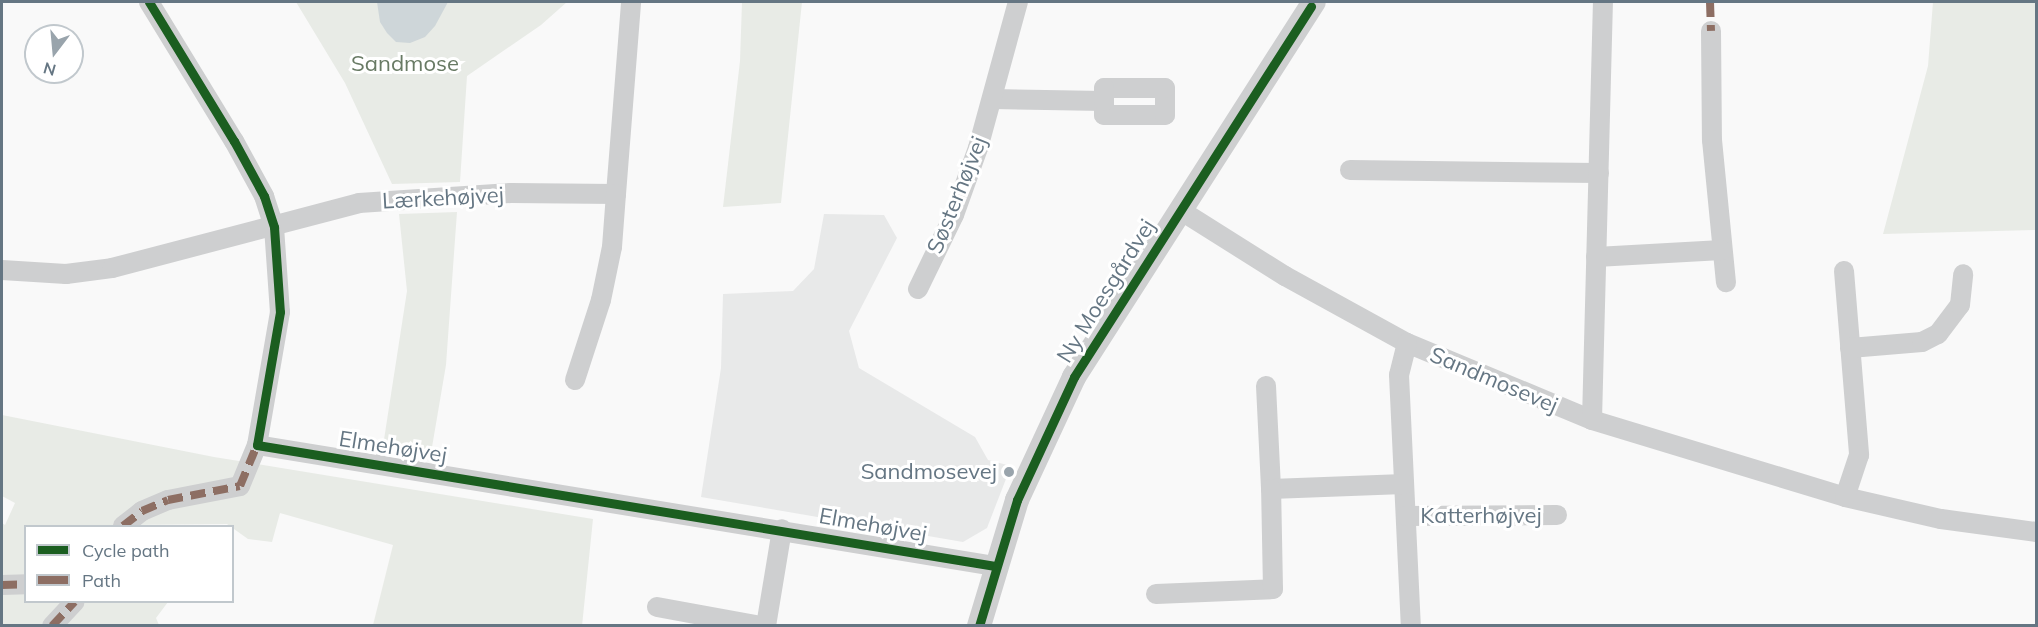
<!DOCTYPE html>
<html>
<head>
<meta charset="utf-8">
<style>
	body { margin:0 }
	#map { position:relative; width:2038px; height:627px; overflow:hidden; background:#f9f9f9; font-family:Mulish,sans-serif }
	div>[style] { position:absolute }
	.built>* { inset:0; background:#e8e9e9 }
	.green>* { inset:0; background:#e8ebe6 }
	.water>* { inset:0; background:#ced6d9 }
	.minor>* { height:20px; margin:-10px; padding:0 10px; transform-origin:10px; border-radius:10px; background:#cecfd0 }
	.tertiary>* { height:24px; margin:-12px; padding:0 12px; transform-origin:12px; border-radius:12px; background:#cecfd0 }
	.quiet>* { height:8px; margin-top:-4px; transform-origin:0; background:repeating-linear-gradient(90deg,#8d6e63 0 15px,transparent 0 23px) }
	.cycleway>* { height:9px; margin:-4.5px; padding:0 4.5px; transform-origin:4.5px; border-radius:4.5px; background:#1b5e20 }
	.dots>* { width:16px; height:16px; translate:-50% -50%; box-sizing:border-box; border:3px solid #fff; border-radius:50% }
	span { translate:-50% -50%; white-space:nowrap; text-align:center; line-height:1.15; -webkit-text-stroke:6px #fff; paint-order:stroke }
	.park-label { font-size:22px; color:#687a64 }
	.street-label { font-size:22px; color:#657683 }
	.poi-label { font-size:22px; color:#657683 }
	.right { translate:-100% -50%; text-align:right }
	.frame { position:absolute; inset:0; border:3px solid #657683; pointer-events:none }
	.legend { position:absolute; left:24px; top:525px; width:210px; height:78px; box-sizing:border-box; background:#fff; border:2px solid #c1c8cd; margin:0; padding:8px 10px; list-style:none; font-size:18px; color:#657683 }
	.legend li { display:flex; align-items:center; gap:12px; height:30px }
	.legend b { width:30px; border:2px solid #c1c8cd }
	.north { position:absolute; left:24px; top:24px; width:60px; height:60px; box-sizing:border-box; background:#fff; border:2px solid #c1c8cd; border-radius:50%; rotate:196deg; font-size:16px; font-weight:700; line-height:24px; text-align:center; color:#657683 }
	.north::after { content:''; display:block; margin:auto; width:21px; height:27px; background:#99a4ac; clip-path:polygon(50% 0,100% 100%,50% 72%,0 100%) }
</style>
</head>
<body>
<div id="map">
	<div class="built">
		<div style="clip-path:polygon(824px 214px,884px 215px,897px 238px,849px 331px,859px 368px,975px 437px,988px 460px,1011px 466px,987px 528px,963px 542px,701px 497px,721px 368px,723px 294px,793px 291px,814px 269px)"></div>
	</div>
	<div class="green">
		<div style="clip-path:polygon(296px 2px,567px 2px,541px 25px,467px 76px,460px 182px,392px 184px,345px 83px)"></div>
		<div style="clip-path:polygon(742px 2px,802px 2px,781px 203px,723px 207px,740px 61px)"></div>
		<div style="clip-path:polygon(1933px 2px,2036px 2px,2036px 230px,1883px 234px,1928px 66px)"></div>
		<div style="clip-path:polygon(457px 212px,446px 365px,431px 453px,383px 446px,407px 291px,399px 214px)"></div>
		<div style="clip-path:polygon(2px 415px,214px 457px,593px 519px,582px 626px,373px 625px,393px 545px,280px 513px,272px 542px,248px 539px,227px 524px,26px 526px,26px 602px,168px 602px,156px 618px,159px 625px,2px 625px,2px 523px,5px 525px,15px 503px,2px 496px)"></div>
	</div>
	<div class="water">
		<div style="clip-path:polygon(377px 2px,448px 2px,435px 26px,425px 37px,410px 43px,396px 42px,387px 33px,380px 22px)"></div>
	</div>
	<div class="minor">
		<div style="left:149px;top:2px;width:163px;rotate:58.6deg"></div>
		<div style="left:234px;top:141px;width:63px;rotate:61.4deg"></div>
		<div style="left:264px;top:196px;width:33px;rotate:72deg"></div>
		<div style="left:274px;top:227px;width:85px;rotate:86deg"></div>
		<div style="left:280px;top:312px;width:135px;rotate:99.8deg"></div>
		<div style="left:257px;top:445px;width:748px;rotate:9.31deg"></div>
		<div style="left:1711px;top:31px;width:109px;rotate:89.5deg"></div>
		<div style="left:1712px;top:140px;width:143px;rotate:84.4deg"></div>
		<div style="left:993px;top:99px;width:111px;rotate:1deg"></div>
		<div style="left:1104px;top:101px;width:14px;rotate:90deg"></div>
		<div style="left:1104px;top:115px;width:61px"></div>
		<div style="left:1165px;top:115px;width:27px;rotate:-90deg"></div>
		<div style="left:1165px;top:88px;width:61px;rotate:180deg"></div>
		<div style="left:1104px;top:88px;width:13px;rotate:90deg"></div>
		<div style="left:1350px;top:170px;width:249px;rotate:0.7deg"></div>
		<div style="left:1180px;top:210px;width:124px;rotate:32.2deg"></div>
		<div style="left:1285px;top:276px;width:139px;rotate:28.8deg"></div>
		<div style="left:1407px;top:343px;width:200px;rotate:22.6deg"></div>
		<div style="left:1592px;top:420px;width:264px;rotate:16.9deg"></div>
		<div style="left:1845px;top:497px;width:98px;rotate:12.9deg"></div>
		<div style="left:1941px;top:519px;width:96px;rotate:7.8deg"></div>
		<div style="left:1596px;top:257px;width:126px;rotate:-3.2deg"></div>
		<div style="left:2px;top:270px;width:64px;rotate:3.6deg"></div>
		<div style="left:66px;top:274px;width:46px;rotate:-7.4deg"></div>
		<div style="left:112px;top:268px;width:255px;rotate:-14.7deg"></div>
		<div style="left:359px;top:203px;width:152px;rotate:-3.8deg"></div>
		<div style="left:511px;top:193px;width:105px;rotate:0.5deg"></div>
		<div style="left:616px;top:194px;width:193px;rotate:-85.5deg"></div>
		<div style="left:1844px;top:271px;width:185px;rotate:85.3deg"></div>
		<div style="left:1859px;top:455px;width:44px;rotate:108.4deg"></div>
		<div style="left:918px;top:289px;width:82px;rotate:-64.1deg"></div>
		<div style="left:954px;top:215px;width:71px;rotate:-70.3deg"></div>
		<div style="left:978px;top:148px;width:151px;rotate:-74.7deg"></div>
		<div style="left:1407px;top:343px;width:33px;rotate:104deg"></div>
		<div style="left:1399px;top:375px;width:251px;rotate:87.3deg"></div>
		<div style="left:1850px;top:348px;width:72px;rotate:-4.8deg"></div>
		<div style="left:1922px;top:342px;width:18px;rotate:-27deg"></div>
		<div style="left:1938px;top:334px;width:36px;rotate:-53deg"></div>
		<div style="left:1960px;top:305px;width:31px;rotate:-84deg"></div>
		<div style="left:575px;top:380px;width:84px;rotate:-72deg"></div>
		<div style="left:601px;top:300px;width:54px;rotate:-78.3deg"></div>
		<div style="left:612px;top:247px;width:53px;rotate:-85.7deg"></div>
		<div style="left:1266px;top:386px;width:103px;rotate:87.2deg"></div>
		<div style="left:1271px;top:489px;width:133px;rotate:-2.2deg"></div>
		<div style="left:1592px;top:420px;width:418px;rotate:-88.5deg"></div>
		<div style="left:1406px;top:516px;width:151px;rotate:-0.4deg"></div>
		<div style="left:123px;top:526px;width:24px;rotate:-38deg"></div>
		<div style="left:142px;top:511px;width:28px;rotate:-23deg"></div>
		<div style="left:168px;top:500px;width:73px;rotate:-11deg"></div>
		<div style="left:240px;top:486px;width:44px;rotate:-67.5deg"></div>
		<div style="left:2px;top:585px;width:24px;rotate:-2deg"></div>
		<div style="left:1156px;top:594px;width:117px;rotate:-2.4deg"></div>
		<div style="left:1273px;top:589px;width:100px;rotate:-91.1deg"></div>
		<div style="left:657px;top:607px;width:106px;rotate:10.4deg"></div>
		<div style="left:52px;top:626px;width:33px;rotate:-47deg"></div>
		<div style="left:766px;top:626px;width:98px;rotate:-80.6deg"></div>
	</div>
	<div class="tertiary">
		<div style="left:979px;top:626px;width:132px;rotate:-73.2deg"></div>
		<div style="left:1017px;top:500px;width:136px;rotate:-65.1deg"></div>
		<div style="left:1074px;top:377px;width:445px;rotate:-57.4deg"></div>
	</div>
	<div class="quiet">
		<div style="left:1710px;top:2px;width:29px;rotate:88deg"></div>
		<div style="left:123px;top:526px;width:24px;rotate:-38deg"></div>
		<div style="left:142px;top:511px;width:28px;rotate:-23deg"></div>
		<div style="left:168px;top:500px;width:73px;rotate:-11deg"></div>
		<div style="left:240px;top:486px;width:44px;rotate:-67.5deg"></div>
		<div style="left:2px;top:585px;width:24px;rotate:-2deg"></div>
		<div style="left:52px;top:626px;width:33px;rotate:-47deg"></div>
	</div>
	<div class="cycleway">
		<div style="left:149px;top:2px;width:163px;rotate:58.6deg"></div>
		<div style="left:234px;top:141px;width:63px;rotate:61.4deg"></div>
		<div style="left:264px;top:196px;width:33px;rotate:72deg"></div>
		<div style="left:274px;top:227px;width:85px;rotate:86deg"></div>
		<div style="left:280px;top:312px;width:135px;rotate:99.8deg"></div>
		<div style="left:257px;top:445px;width:748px;rotate:9.31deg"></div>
		<div style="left:979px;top:626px;width:132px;rotate:-73.2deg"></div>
		<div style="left:1017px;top:500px;width:136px;rotate:-65.1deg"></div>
		<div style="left:1074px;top:377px;width:440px;rotate:-57.4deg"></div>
	</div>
	<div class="dots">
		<div style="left:1009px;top:472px;background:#99a4ac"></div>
	</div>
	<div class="park-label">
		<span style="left:405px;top:64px">Sandmose</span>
	</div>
	<div class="street-label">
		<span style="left:957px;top:195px;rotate:-68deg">Søsterhøjvej</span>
		<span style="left:443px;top:198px;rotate:-3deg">Lærkehøjvej</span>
		<span style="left:1106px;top:291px;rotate:-58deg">Ny Moesgårdvej</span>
		<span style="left:1494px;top:380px;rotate:23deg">Sandmosevej</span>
		<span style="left:393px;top:447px;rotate:9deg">Elmehøjvej</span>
		<span style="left:1481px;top:516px">Katterhøjvej</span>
		<span style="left:873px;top:525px;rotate:10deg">Elmehøjvej</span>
	</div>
	<div class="poi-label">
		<span class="right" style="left:997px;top:472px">Sandmosevej</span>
	</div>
	<div class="frame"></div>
	<ul class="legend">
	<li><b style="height:8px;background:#1b5e20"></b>Cycle path</li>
	<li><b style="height:8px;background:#8d6e63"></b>Path</li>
	</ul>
	<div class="north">N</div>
</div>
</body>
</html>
